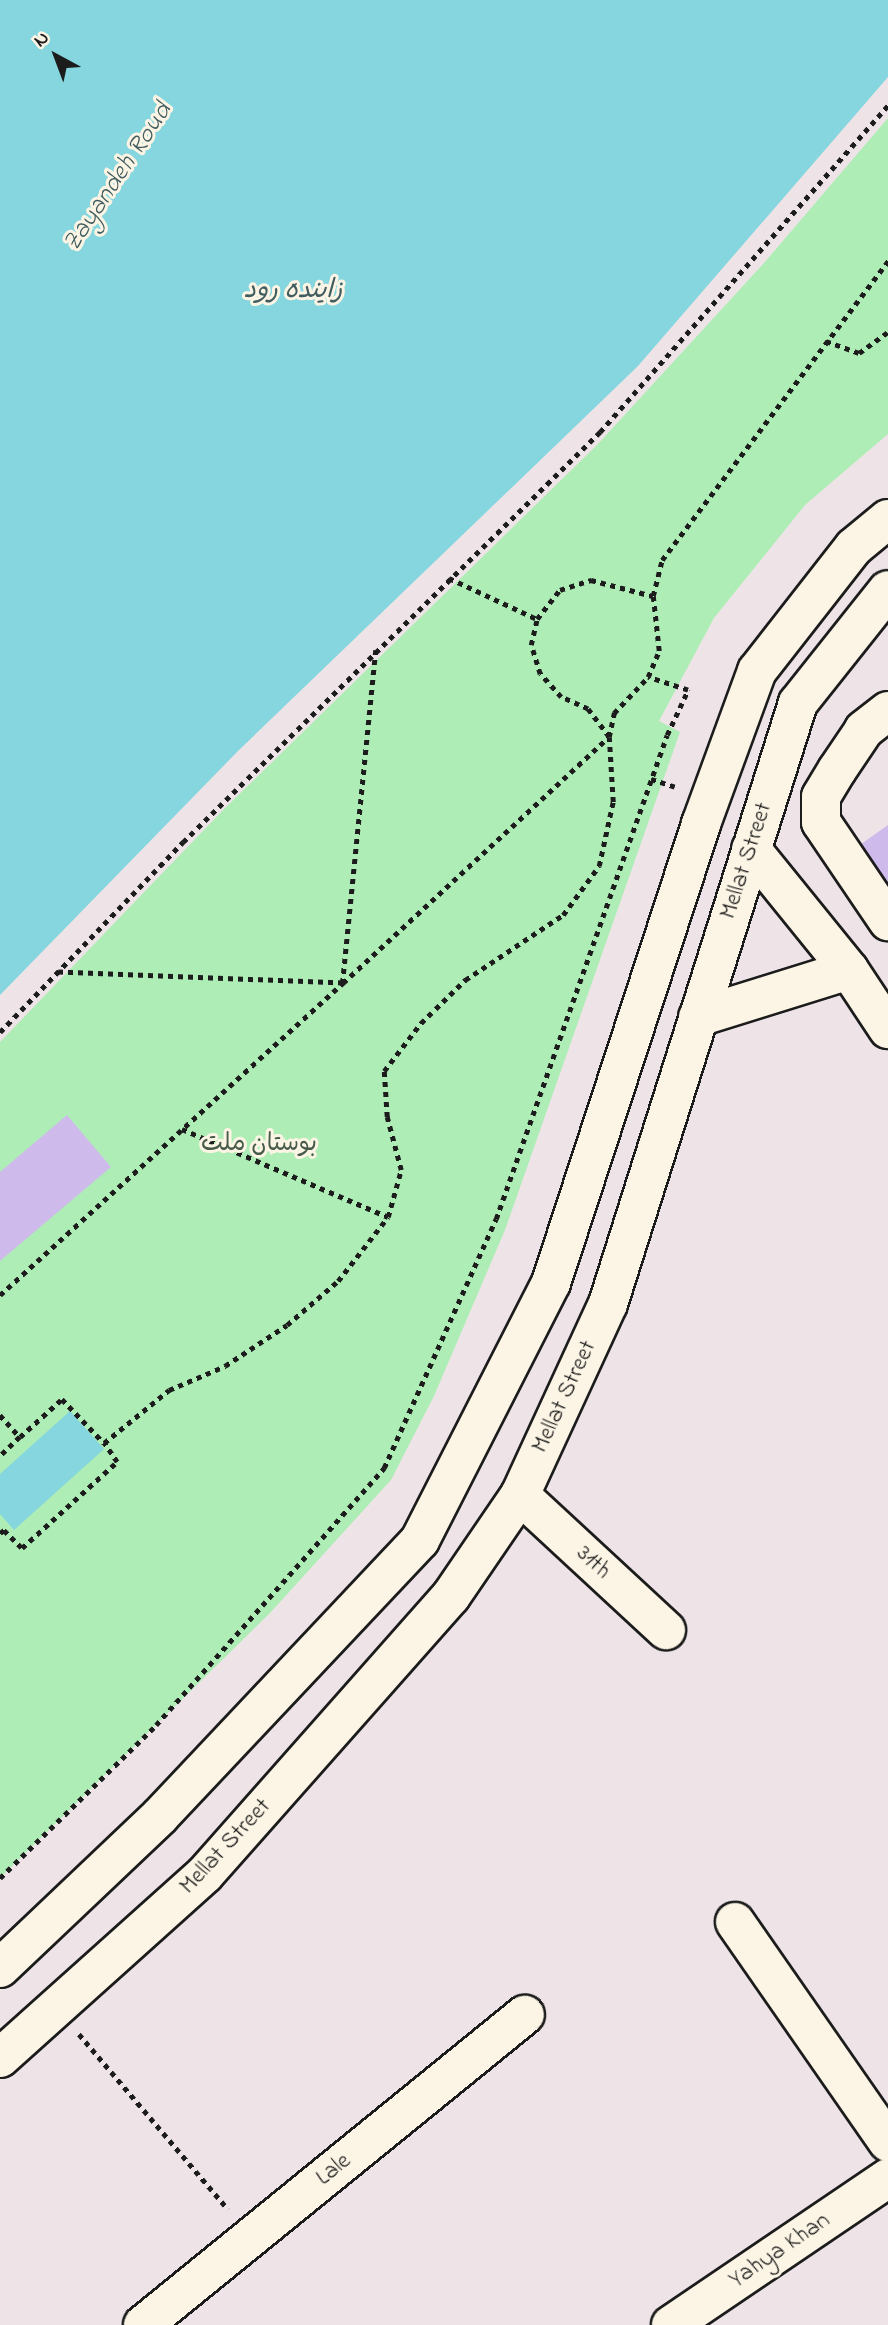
<!DOCTYPE html>
<html>
<head>
<meta charset="utf-8">
<style>
	body { margin:0 }
	#map { position:relative; width:888px; height:2325px; overflow:hidden; background:#eee4e7; font-family:"Indie Flower","Playpen Sans Arabic",sans-serif }
	div>[style] { position:absolute }
	.green>* { inset:0; background:#aeedb5 }
	.water>* { inset:0; background:#85d6de }
	.building>* { inset:0; background:#cfbbeb }
	.path>* { height:4.5px; margin-top:-2.25px; transform-origin:0; background:repeating-linear-gradient(90deg,#1c1c1c 0 5px,transparent 0 10px) }
	.roads { filter:drop-shadow(2px 0 #1c1c1c) drop-shadow(-2px 0 #1c1c1c) drop-shadow(0 2px #1c1c1c) drop-shadow(0 -2px #1c1c1c) }
	.minor>* { height:38px; margin:-19px; padding:0 19px; transform-origin:19px; border-radius:19px; background:#fcf5e5 }
	.major>* { height:38px; margin:-19px; padding:0 19px; transform-origin:19px; border-radius:19px; background:#fcf5e5 }
	span { translate:-50% -50%; white-space:nowrap; text-align:center; line-height:1.15; -webkit-text-stroke:6px #fcf5e5; paint-order:stroke }
	.street-label { font-size:24px; color:#1c1c1c }
	.park-label { font-size:24px; color:#485b4a }
	.water-label { font-size:26px; color:#415d60; font-style:italic }
	.north { position:absolute; left:21px; top:21px; width:70px; height:70px; -webkit-text-stroke:5px #fcf5e5; paint-order:stroke; rotate:319deg; font-size:19px; font-weight:700; line-height:28px; text-align:center; color:#1c1c1c }
	.north::after { content:''; display:block; margin:auto; width:24px; height:32px; background:#1c1c1c; clip-path:polygon(50% 0,100% 100%,50% 72%,0 100%) }
</style>
</head>
<body>
<div id="map">
	<div class="green">
		<div style="clip-path:polygon(888px 118px,888px 434px,805px 505px,714px 618px,659px 721px,680px 732px,505px 1230px,434px 1396px,391px 1480px,270px 1613px,0 1878px,0 1042px,223px 810px,597px 445px,764px 263px)"></div>
	</div>
	<div class="water">
		<div style="clip-path:polygon(0 0,888px 0,888px 77px,638px 366px,238px 751px,0 995px)"></div>
		<div style="clip-path:polygon(70px 1411px,104px 1449px,14px 1530px,0 1514px,0 1474px)"></div>
	</div>
	<div class="building">
		<div style="clip-path:polygon(888px 825px,888px 901px,854px 849px)"></div>
		<div style="clip-path:polygon(67px 1115px,111px 1167px,0 1261px,0 1172px)"></div>
	</div>
	<div class="path">
		<div style="left:826px;top:341px;width:35px;rotate:20deg"></div>
		<div style="left:859px;top:353px;width:36px;rotate:-36deg"></div>
		<div style="left:449px;top:578px;width:97px;rotate:25deg"></div>
		<div style="left:537px;top:619px;width:37px;rotate:-52deg"></div>
		<div style="left:560px;top:590px;width:33px;rotate:-18deg"></div>
		<div style="left:591px;top:580px;width:64px;rotate:14.5deg"></div>
		<div style="left:376px;top:650px;width:335px;rotate:95.7deg"></div>
		<div style="left:343px;top:983px;width:362px;rotate:-42.8deg"></div>
		<div style="left:609px;top:737px;width:35px;rotate:-127deg"></div>
		<div style="left:588px;top:709px;width:30px;rotate:-156deg"></div>
		<div style="left:561px;top:697px;width:31px;rotate:-132deg"></div>
		<div style="left:540px;top:674px;width:30px;rotate:-107deg"></div>
		<div style="left:531px;top:645px;width:27px;rotate:-77deg"></div>
		<div style="left:651px;top:779px;width:25px;rotate:18deg"></div>
		<div style="left:0;top:1032px;width:264px;rotate:-46.1deg"></div>
		<div style="left:183px;top:842px;width:585px;rotate:-44.52deg"></div>
		<div style="left:600px;top:432px;width:436px;rotate:-48.6deg"></div>
		<div style="left:182px;top:1129px;width:224px;rotate:23.1deg"></div>
		<div style="left:388px;top:1217px;width:49px;rotate:-74.5deg"></div>
		<div style="left:401px;top:1170px;width:55px;rotate:-104.8deg"></div>
		<div style="left:387px;top:1117px;width:46px;rotate:-93.7deg"></div>
		<div style="left:384px;top:1071px;width:61px;rotate:-52.4deg"></div>
		<div style="left:421px;top:1023px;width:62px;rotate:-44.3deg"></div>
		<div style="left:465px;top:980px;width:118px;rotate:-33.6deg"></div>
		<div style="left:563px;top:915px;width:61px;rotate:-53.7deg"></div>
		<div style="left:599px;top:866px;width:66px;rotate:-77.7deg"></div>
		<div style="left:613px;top:802px;width:65px;rotate:-93.5deg"></div>
		<div style="left:609px;top:737px;width:25px;rotate:-78deg"></div>
		<div style="left:614px;top:713px;width:50px;rotate:-46.6deg"></div>
		<div style="left:648px;top:677px;width:28px;rotate:-67deg"></div>
		<div style="left:659px;top:651px;width:55px;rotate:-96.2deg"></div>
		<div style="left:653px;top:596px;width:37px;rotate:-76deg"></div>
		<div style="left:662px;top:560px;width:375px;rotate:-52.9deg"></div>
		<div style="left:0;top:1295px;width:464px;rotate:-42.3deg"></div>
		<div style="left:343px;top:983px;width:285px;rotate:-177.8deg"></div>
		<div style="left:0;top:1415px;width:30px;rotate:48deg"></div>
		<div style="left:20px;top:1437px;width:28px;rotate:136deg"></div>
		<div style="left:20px;top:1437px;width:57px;rotate:-42.1deg"></div>
		<div style="left:62px;top:1399px;width:61px;rotate:46.3deg"></div>
		<div style="left:104px;top:1443px;width:84px;rotate:-39.2deg"></div>
		<div style="left:169px;top:1390px;width:61px;rotate:-23.2deg"></div>
		<div style="left:225px;top:1366px;width:74px;rotate:-33.5deg"></div>
		<div style="left:287px;top:1325px;width:67px;rotate:-40.8deg"></div>
		<div style="left:338px;top:1281px;width:81px;rotate:-52deg"></div>
		<div style="left:0;top:1533px;width:5px;rotate:-37deg"></div>
		<div style="left:4px;top:1530px;width:25px;rotate:45deg"></div>
		<div style="left:22px;top:1548px;width:128px;rotate:-42.2deg"></div>
		<div style="left:117px;top:1462px;width:23px;rotate:-124deg"></div>
		<div style="left:0;top:1878px;width:219px;rotate:-44.4deg"></div>
		<div style="left:156px;top:1725px;width:344px;rotate:-48.4deg"></div>
		<div style="left:384px;top:1468px;width:273px;rotate:-65.8deg"></div>
		<div style="left:496px;top:1219px;width:513px;rotate:-70.54deg"></div>
		<div style="left:667px;top:735px;width:50px;rotate:-65deg"></div>
		<div style="left:688px;top:690px;width:42px;rotate:-162deg"></div>
		<div style="left:79px;top:2034px;width:230px;rotate:49.6deg"></div>
	</div>
	<div class="roads">
		<div class="minor">
			<div style="left:888px;top:711px;width:31px;rotate:142deg"></div>
			<div style="left:864px;top:730px;width:48px;rotate:124deg"></div>
			<div style="left:837px;top:770px;width:31px;rotate:121deg"></div>
			<div style="left:821px;top:797px;width:25px;rotate:90deg"></div>
			<div style="left:821px;top:822px;width:120px;rotate:55.9deg"></div>
			<div style="left:751px;top:849px;width:156px;rotate:51deg"></div>
			<div style="left:849px;top:970px;width:71px;rotate:56.5deg"></div>
			<div style="left:698px;top:1017px;width:158px;rotate:-17.3deg"></div>
			<div style="left:520px;top:1495px;width:199px;rotate:42.8deg"></div>
			<div style="left:735px;top:1922px;width:268px;rotate:55.2deg"></div>
			<div style="left:143px;top:2325px;width:492px;rotate:-39.1deg"></div>
			<div style="left:671px;top:2325px;width:262px;rotate:-34.1deg"></div>
		</div>
		<div class="major">
			<div style="left:0;top:1968px;width:221px;rotate:-43.5deg"></div>
			<div style="left:160px;top:1816px;width:379px;rotate:-46.7deg"></div>
			<div style="left:420px;top:1540px;width:288px;rotate:-63deg"></div>
			<div style="left:551px;top:1283px;width:483px;rotate:-71.9deg"></div>
			<div style="left:701px;top:824px;width:163px;rotate:-69.9deg"></div>
			<div style="left:757px;top:671px;width:157px;rotate:-52deg"></div>
			<div style="left:854px;top:547px;width:44px;rotate:-39.5deg"></div>
			<div style="left:0;top:2058px;width:275px;rotate:-41.9deg"></div>
			<div style="left:205px;top:1874px;width:371px;rotate:-48.5deg"></div>
			<div style="left:451px;top:1596px;width:122px;rotate:-55.7deg"></div>
			<div style="left:520px;top:1495px;width:210px;rotate:-65.3deg"></div>
			<div style="left:608px;top:1304px;width:630px;rotate:-72.46deg"></div>
			<div style="left:798px;top:703px;width:144px;rotate:-51.5deg"></div>
		</div>
	</div>
	<div class="street-label">
		<span style="left:747px;top:861px;rotate:-72deg">Mellat Street</span>
		<span style="left:565px;top:1397px;rotate:-65deg">Mellat Street</span>
		<span style="left:593px;top:1563px;rotate:43deg">31th</span>
		<span style="left:226px;top:1847px;rotate:-47deg">Mellat Street</span>
		<span style="left:334px;top:2170px;rotate:-39deg">Lale</span>
		<span style="left:780px;top:2251px;rotate:-34deg">Yahya Khan</span>
	</div>
	<div class="park-label">
		<span style="left:259px;top:1145px">بوستان ملت</span>
	</div>
	<div class="water-label">
		<span style="left:119px;top:178px;rotate:-56deg">Zayandeh Roud</span>
		<span style="left:293px;top:292px">زاینده رود</span>
	</div>
	<div class="north">N</div>
</div>
</body>
</html>
